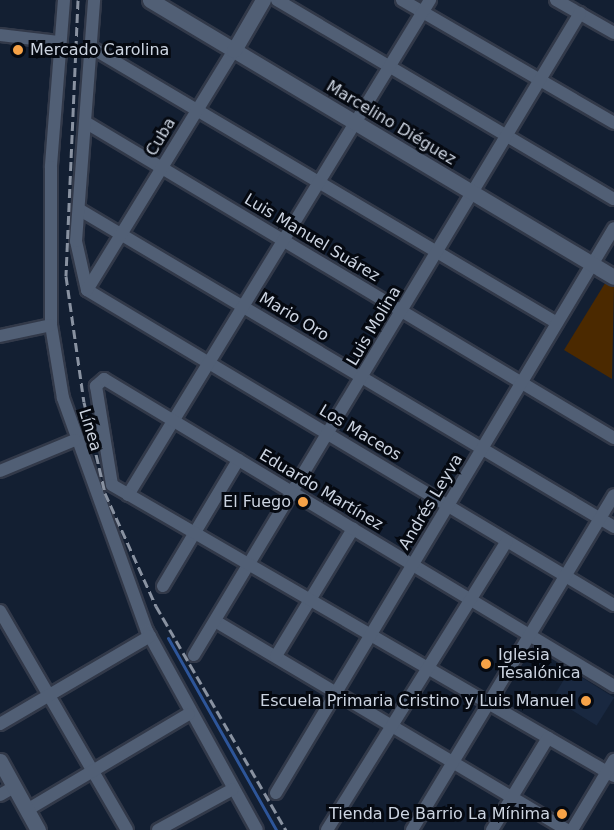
<!DOCTYPE html>
<html>
<head>
<meta charset="utf-8">
<style>
	body { margin:0 }
	#map { position:relative; width:614px; height:830px; overflow:hidden; background:#131f32; font-family:"DejaVu Sans",sans-serif }
	div>[style] { position:absolute }
	.built>* { inset:0; background:#192840; transform-origin:0 0 }
	.green>* { inset:0; background:#4b2900 }
	.stream>* { height:3px; margin:-1.5px; padding:0 1.5px; transform-origin:1.5px; border-radius:1.5px; background:#2d5599 }
	.roads { filter:drop-shadow(2px 0 #323949) drop-shadow(-2px 0 #323949) drop-shadow(0 2px #323949) drop-shadow(0 -2px #323949) }
	.minor>* { height:12px; margin:-6px; padding:0 6px; transform-origin:6px; border-radius:6px; background:#515f75 }
	.tertiary>* { height:15px; margin:-7.5px; padding:0 7.5px; transform-origin:7.5px; border-radius:7.5px; background:#515f75 }
	.secondary>* { height:15px; margin:-7.5px; padding:0 7.5px; transform-origin:7.5px; border-radius:7.5px; background:#515f75 }
	.rail>* { height:3px; margin-top:-1.5px; transform-origin:0; background:repeating-linear-gradient(90deg,#8992a1 0 9px,transparent 0 13.5px) }
	.dots>* { width:16px; height:16px; translate:-50% -50%; box-sizing:border-box; border:3px solid #050911; border-radius:50% }
	span { translate:-50% -50%; white-space:nowrap; text-align:center; line-height:1.15; -webkit-text-stroke:6px #050911; paint-order:stroke }
	.poi-label { font-size:16px; color:#ccd4e1 }
	.left { translate:0 -50%; text-align:left }
	.right { translate:-100% -50%; text-align:right }
	.street-label { font-size:16px; color:#ccd4e1 }
</style>
</head>
<body>
<div id="map">
	<div class="built">
		<div style="left:570px;top:670px;width:52px;height:33px;rotate:32deg"></div>
	</div>
	<div class="green">
		<div style="clip-path:polygon(607px 280px,614px 285px,612px 379px,564px 350px)"></div>
	</div>
	<div class="stream">
		<div style="left:168px;top:638px;width:220px;rotate:60.6deg"></div>
	</div>
	<div class="roads">
		<div class="minor">
			<div style="left:64px;top:0;width:168px;rotate:94.5deg"></div>
			<div style="left:51px;top:167px;width:158px;rotate:90deg"></div>
			<div style="left:51px;top:325px;width:74px;rotate:80.7deg"></div>
			<div style="left:63px;top:398px;width:248px;rotate:70.2deg"></div>
			<div style="left:147px;top:631px;width:227px;rotate:61.1deg"></div>
			<div style="left:277px;top:0;width:391px;rotate:30.6deg"></div>
			<div style="left:402px;top:0;width:245px;rotate:30.1deg"></div>
			<div style="left:556px;top:0;width:67px;rotate:29.6deg"></div>
			<div style="left:0;top:35px;width:59px;rotate:6.8deg"></div>
			<div style="left:92px;top:48px;width:540px;rotate:30.6deg"></div>
			<div style="left:85px;top:122px;width:616px;rotate:30.85deg"></div>
			<div style="left:80px;top:210px;width:621px;rotate:30.69deg"></div>
			<div style="left:87px;top:290px;width:614px;rotate:30.87deg"></div>
			<div style="left:87px;top:290px;width:50px;rotate:-102.7deg"></div>
			<div style="left:76px;top:241px;width:242px;rotate:-85.7deg"></div>
			<div style="left:87px;top:290px;width:281px;rotate:-58.5deg"></div>
			<div style="left:0;top:336px;width:52px;rotate:-12.2deg"></div>
			<div style="left:0;top:471px;width:81px;rotate:-22.5deg"></div>
			<div style="left:128px;top:495px;width:580px;rotate:-58.61deg"></div>
			<div style="left:163px;top:586px;width:147px;rotate:-59.2deg"></div>
			<div style="left:0;top:611px;width:253px;rotate:59.9deg"></div>
			<div style="left:215px;top:621px;width:409px;rotate:30.7deg"></div>
			<div style="left:194px;top:655px;width:749px;rotate:-58.98deg"></div>
			<div style="left:276px;top:656px;width:149px;rotate:-58.8deg"></div>
			<div style="left:614px;top:686px;width:595px;rotate:-148.95deg"></div>
			<div style="left:104px;top:379px;width:11px;rotate:139deg"></div>
			<div style="left:96px;top:386px;width:100px;rotate:80.8deg"></div>
			<div style="left:112px;top:485px;width:580px;rotate:30.1deg"></div>
			<div style="left:0;top:724px;width:174px;rotate:-30.4deg"></div>
			<div style="left:276px;top:793px;width:658px;rotate:-59.11deg"></div>
			<div style="left:0;top:795px;width:16px;rotate:-30deg"></div>
			<div style="left:27px;top:810px;width:188px;rotate:-30.7deg"></div>
			<div style="left:158px;top:830px;width:85px;rotate:-28.7deg"></div>
			<div style="left:327px;top:830px;width:340px;rotate:-58.1deg"></div>
			<div style="left:412px;top:830px;width:391px;rotate:-58.9deg"></div>
			<div style="left:492px;top:830px;width:108px;rotate:-58.7deg"></div>
			<div style="left:572px;top:830px;width:82px;rotate:-59deg"></div>
		</div>
		<div class="tertiary">
			<div style="left:150px;top:0;width:540px;rotate:30.84deg"></div>
			<div style="left:234px;top:50px;width:58px;rotate:-59.9deg"></div>
		</div>
		<div class="secondary">
			<div style="left:0;top:761px;width:79px;rotate:61.2deg"></div>
		</div>
	</div>
	<div class="rail">
		<div style="left:78px;top:0;width:276px;rotate:92.5deg"></div>
		<div style="left:66px;top:276px;width:127px;rotate:81.9deg"></div>
		<div style="left:84px;top:402px;width:93px;rotate:77deg"></div>
		<div style="left:105px;top:493px;width:124px;rotate:65.7deg"></div>
		<div style="left:156px;top:606px;width:259px;rotate:59.9deg"></div>
	</div>
	<div class="dots">
		<div style="left:18px;top:50px;background:#f6a247"></div>
		<div style="left:303px;top:502px;background:#f6a247"></div>
		<div style="left:486px;top:664px;background:#f6a247"></div>
		<div style="left:586px;top:701px;background:#f6a247"></div>
		<div style="left:562px;top:814px;background:#f6a247"></div>
	</div>
	<div class="poi-label">
		<span class="left" style="left:30px;top:50px">Mercado Carolina</span>
		<span class="right" style="left:291px;top:502px">El Fuego</span>
		<span class="left" style="left:498px;top:664px">Iglesia<br>Tesalónica</span>
		<span class="right" style="left:574px;top:701px">Escuela Primaria Cristino y Luis Manuel</span>
		<span class="right" style="left:550px;top:814px">Tienda De Barrio La Mínima</span>
	</div>
	<div class="street-label">
		<span style="left:391px;top:123px;rotate:31deg">Marcelino Diéguez</span>
		<span style="left:161px;top:137px;rotate:-59deg">Cuba</span>
		<span style="left:312px;top:238px;rotate:31deg">Luis Manuel Suárez</span>
		<span style="left:294px;top:317px;rotate:31deg">Mario Oro</span>
		<span style="left:374px;top:326px;rotate:-59deg">Luis Molina</span>
		<span style="left:90px;top:430px;rotate:73deg">Línea</span>
		<span style="left:360px;top:433px;rotate:31deg">Los Maceos</span>
		<span style="left:321px;top:490px;rotate:31deg">Eduardo Martínez</span>
		<span style="left:431px;top:502px;rotate:-59deg">Andrés Leyva</span>
	</div>
</div>
</body>
</html>
